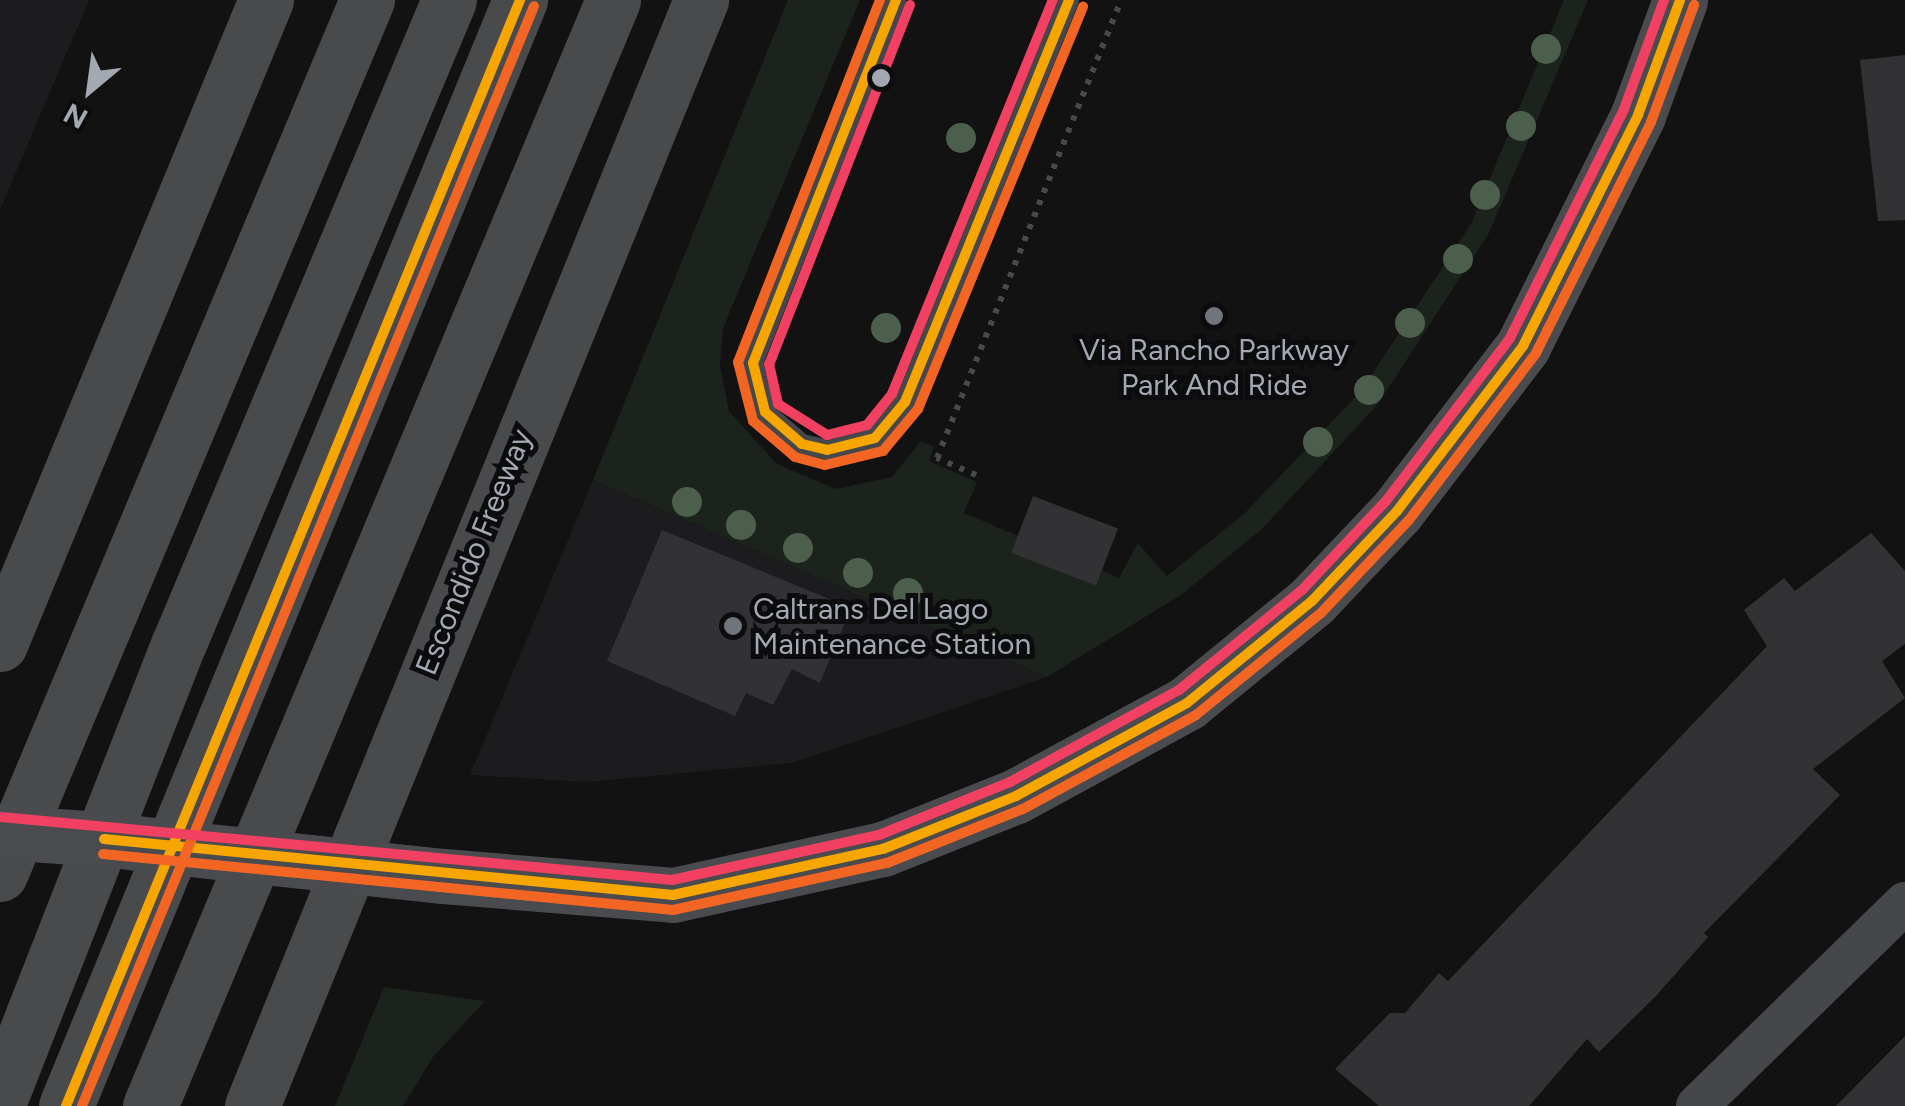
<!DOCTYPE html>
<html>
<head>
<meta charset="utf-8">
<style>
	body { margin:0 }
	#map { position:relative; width:1905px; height:1106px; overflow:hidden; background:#121212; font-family:Figtree,sans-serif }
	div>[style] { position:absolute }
	.built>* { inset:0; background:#1c1c1e }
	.green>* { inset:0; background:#1c221c }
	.building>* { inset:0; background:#323235; transform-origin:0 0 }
	.path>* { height:6px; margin-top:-3px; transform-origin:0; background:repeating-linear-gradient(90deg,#48494c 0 5px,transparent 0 13px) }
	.service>* { height:20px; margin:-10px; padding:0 10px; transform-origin:10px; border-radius:10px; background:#46474a }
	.minor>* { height:42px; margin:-21px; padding:0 21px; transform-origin:21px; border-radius:21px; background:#46474a }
	.secondary>* { height:55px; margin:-27.5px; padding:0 27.5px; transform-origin:27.5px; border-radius:27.5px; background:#4a4b4e }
	.motorway>* { height:55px; margin:-27.5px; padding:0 27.5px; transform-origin:27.5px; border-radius:27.5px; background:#484a4c }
	.secondary-bridge>* { height:55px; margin:-27.5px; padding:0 27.5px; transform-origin:27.5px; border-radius:27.5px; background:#4a4b4e }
	.bus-1>* { height:10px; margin:-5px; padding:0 5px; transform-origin:5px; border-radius:5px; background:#f7a600 }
	.bus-2>* { height:10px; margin:-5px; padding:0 5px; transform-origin:5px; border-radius:5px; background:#f26522 }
	.bus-3>* { height:10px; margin:-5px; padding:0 5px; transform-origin:5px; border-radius:5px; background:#f24062 }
	.trees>* { width:30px; height:30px; margin:-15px; border-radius:50%; background:#4c5e4c }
	.dots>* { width:28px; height:28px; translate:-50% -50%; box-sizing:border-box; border:5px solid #0c0c0e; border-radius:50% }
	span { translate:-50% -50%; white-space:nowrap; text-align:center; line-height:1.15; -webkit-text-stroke:10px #0c0c0e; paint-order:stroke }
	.poi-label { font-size:30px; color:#a3a9b3 }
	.left { translate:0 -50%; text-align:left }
	.street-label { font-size:30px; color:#a3a9b3 }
	.north { position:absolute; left:40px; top:40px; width:100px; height:100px; -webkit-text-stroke:8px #0c0c0e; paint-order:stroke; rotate:209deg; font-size:28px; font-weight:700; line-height:40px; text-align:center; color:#a3a9b3 }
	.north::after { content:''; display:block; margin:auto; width:35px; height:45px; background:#a3a9b3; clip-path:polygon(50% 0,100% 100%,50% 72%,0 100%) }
</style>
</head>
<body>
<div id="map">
	<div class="built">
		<div style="clip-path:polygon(0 0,89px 0,0 210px)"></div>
		<div style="clip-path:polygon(593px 480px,1047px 677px,791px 763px,586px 782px,470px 775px)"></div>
	</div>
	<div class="green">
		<div style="clip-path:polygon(788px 0,860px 0,723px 328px,720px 366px,729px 411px,777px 464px,836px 489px,892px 477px,921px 441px,934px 447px,929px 461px,977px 482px,964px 513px,1119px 578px,1138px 543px,1167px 576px,1245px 513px,1361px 391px,1471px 224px,1564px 0,1588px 0,1489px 233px,1378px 404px,1262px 529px,1181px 595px,1047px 677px,593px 480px)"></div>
		<div style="clip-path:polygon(384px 987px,485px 1001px,433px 1057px,403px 1106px,335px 1106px)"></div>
	</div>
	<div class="building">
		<div style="clip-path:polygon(1905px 55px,1905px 220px,1878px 221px,1860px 60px)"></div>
		<div style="left:1033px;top:496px;width:91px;height:61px;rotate:21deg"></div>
		<div style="clip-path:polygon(662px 530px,851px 608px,820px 683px,792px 669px,773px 705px,746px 693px,735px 716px,607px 661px)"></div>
		<div style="clip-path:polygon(1871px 533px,1905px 571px,1905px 644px,1882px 661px,1905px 698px,1813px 769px,1840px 795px,1704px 933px,1708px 937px,1655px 997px,1599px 1052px,1587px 1039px,1529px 1106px,1379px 1106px,1335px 1069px,1390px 1013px,1405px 1013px,1439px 973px,1448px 981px,1767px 646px,1744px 610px,1784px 578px,1795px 591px)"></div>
		<div style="clip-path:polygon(1905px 1036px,1905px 1106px,1836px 1106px)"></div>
	</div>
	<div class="path">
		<div style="left:976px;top:475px;width:43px;rotate:-156.4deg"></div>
		<div style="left:937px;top:458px;width:494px;rotate:-68.1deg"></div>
	</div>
	<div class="service">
		<div style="left:896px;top:0;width:390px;rotate:111.5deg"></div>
		<div style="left:753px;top:363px;width:50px;rotate:76.2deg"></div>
		<div style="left:765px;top:412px;width:49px;rotate:40.9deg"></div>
		<div style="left:802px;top:444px;width:26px;rotate:13deg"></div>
		<div style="left:827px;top:450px;width:49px;rotate:-14deg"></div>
		<div style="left:875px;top:438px;width:47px;rotate:-50.2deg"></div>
		<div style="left:905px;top:402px;width:434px;rotate:-67.8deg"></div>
	</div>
	<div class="minor">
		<div style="left:1697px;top:1106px;width:291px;rotate:-44.3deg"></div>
	</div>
	<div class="secondary">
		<div style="left:104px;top:839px;width:67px;rotate:6.8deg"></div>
		<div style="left:443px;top:876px;width:231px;rotate:4.7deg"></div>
		<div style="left:673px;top:895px;width:215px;rotate:-12.4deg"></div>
		<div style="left:883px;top:849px;width:143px;rotate:-21.7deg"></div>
		<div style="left:1016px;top:796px;width:195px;rotate:-28.5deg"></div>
		<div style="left:1187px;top:703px;width:161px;rotate:-39.2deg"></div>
		<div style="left:1312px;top:601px;width:124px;rotate:-46.6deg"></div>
		<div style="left:1397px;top:511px;width:208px;rotate:-52.6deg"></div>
		<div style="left:1523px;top:346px;width:258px;rotate:-63.5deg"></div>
		<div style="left:1638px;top:115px;width:122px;rotate:-69.9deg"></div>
	</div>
	<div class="motorway">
		<div style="left:0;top:644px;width:697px;rotate:-67.56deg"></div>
		<div style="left:0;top:874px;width:948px;rotate:-67.22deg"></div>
		<div style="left:0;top:1099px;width:490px;rotate:-68.6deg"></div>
		<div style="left:179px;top:643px;width:697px;rotate:-67.22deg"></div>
		<div style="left:66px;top:1106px;width:1196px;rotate:-67.68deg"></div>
		<div style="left:150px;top:1106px;width:1199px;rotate:-67.28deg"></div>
		<div style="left:252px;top:1106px;width:1194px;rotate:-67.9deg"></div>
	</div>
	<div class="secondary-bridge">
		<div style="left:0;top:832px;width:104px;rotate:3.9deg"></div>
		<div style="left:171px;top:847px;width:274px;rotate:6.1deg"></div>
	</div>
	<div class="bus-1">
		<div style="left:896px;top:0;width:390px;rotate:111.5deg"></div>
		<div style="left:753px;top:363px;width:50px;rotate:76.2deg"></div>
		<div style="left:765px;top:412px;width:49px;rotate:40.9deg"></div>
		<div style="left:802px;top:444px;width:26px;rotate:13deg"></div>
		<div style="left:827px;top:450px;width:49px;rotate:-14deg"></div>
		<div style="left:875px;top:438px;width:47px;rotate:-50.2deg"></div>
		<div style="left:905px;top:402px;width:434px;rotate:-67.8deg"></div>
		<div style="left:104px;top:839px;width:572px;rotate:5.62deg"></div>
		<div style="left:673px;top:895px;width:215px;rotate:-12.4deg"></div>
		<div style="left:883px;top:849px;width:143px;rotate:-21.7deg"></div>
		<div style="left:1016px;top:796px;width:195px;rotate:-28.5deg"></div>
		<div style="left:1187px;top:703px;width:161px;rotate:-39.2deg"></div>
		<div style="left:1312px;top:601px;width:124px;rotate:-46.6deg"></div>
		<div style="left:1397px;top:511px;width:208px;rotate:-52.6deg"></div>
		<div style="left:1523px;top:346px;width:258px;rotate:-63.5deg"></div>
		<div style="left:1638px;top:115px;width:122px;rotate:-69.9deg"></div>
		<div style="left:66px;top:1106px;width:1196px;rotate:-67.68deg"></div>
	</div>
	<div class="bus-2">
		<div style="left:880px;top:0;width:389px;rotate:111.4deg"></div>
		<div style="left:738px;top:362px;width:61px;rotate:75.7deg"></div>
		<div style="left:753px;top:421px;width:55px;rotate:40.6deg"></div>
		<div style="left:795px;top:457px;width:31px;rotate:15deg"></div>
		<div style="left:825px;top:465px;width:60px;rotate:-13.6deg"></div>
		<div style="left:883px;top:451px;width:55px;rotate:-50.2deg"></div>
		<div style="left:918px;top:409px;width:435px;rotate:-67.7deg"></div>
		<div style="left:103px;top:854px;width:573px;rotate:5.61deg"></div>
		<div style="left:673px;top:910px;width:219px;rotate:-12.4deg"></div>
		<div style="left:887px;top:863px;width:146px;rotate:-21.7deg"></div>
		<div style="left:1023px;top:809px;width:197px;rotate:-28.5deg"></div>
		<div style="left:1196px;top:715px;width:161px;rotate:-39.2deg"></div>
		<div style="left:1321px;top:613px;width:128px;rotate:-46.6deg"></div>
		<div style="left:1409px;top:520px;width:210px;rotate:-52.7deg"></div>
		<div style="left:1536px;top:353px;width:258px;rotate:-63.5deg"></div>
		<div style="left:1651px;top:122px;width:125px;rotate:-69.8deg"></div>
		<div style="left:82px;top:1106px;width:1189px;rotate:-67.66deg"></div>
	</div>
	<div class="bus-3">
		<div style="left:910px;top:5px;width:386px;rotate:111.4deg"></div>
		<div style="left:769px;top:364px;width:41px;rotate:77.3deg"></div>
		<div style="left:778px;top:404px;width:58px;rotate:32.3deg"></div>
		<div style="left:827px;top:435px;width:41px;rotate:-14deg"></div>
		<div style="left:867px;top:425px;width:40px;rotate:-51deg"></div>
		<div style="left:892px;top:394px;width:426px;rotate:-67.8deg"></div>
		<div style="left:1px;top:817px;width:674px;rotate:5.36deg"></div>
		<div style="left:672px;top:880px;width:212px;rotate:-12.3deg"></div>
		<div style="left:879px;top:835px;width:141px;rotate:-22deg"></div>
		<div style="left:1010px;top:782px;width:192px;rotate:-28.6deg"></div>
		<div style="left:1179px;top:690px;width:159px;rotate:-39.1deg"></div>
		<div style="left:1302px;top:590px;width:122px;rotate:-46.7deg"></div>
		<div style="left:1386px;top:501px;width:205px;rotate:-52.7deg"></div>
		<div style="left:1510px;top:338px;width:256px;rotate:-63.5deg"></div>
		<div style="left:1624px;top:109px;width:116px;rotate:-69.8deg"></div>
	</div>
	<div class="trees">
		<div style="left:1546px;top:49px"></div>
		<div style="left:1521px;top:126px"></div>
		<div style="left:961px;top:138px"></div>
		<div style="left:1485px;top:195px"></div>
		<div style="left:1458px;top:259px"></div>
		<div style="left:1410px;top:323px"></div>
		<div style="left:886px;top:328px"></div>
		<div style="left:1369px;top:390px"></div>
		<div style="left:1318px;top:442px"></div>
		<div style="left:687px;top:502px"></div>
		<div style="left:741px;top:525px"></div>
		<div style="left:798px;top:548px"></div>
		<div style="left:858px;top:573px"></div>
		<div style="left:908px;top:593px"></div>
	</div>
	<div class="dots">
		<div style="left:881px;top:78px;background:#a3a9b3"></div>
		<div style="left:1214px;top:316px;background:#70747b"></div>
		<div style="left:733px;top:626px;background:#70747b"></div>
	</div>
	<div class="poi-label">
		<span style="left:1214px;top:367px">Via Rancho Parkway<br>Park And Ride</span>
		<span class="left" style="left:753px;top:626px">Caltrans Del Lago<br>Maintenance Station</span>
	</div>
	<div class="street-label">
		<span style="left:474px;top:552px;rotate:-68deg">Escondido Freeway</span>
	</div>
	<div class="north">N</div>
</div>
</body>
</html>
